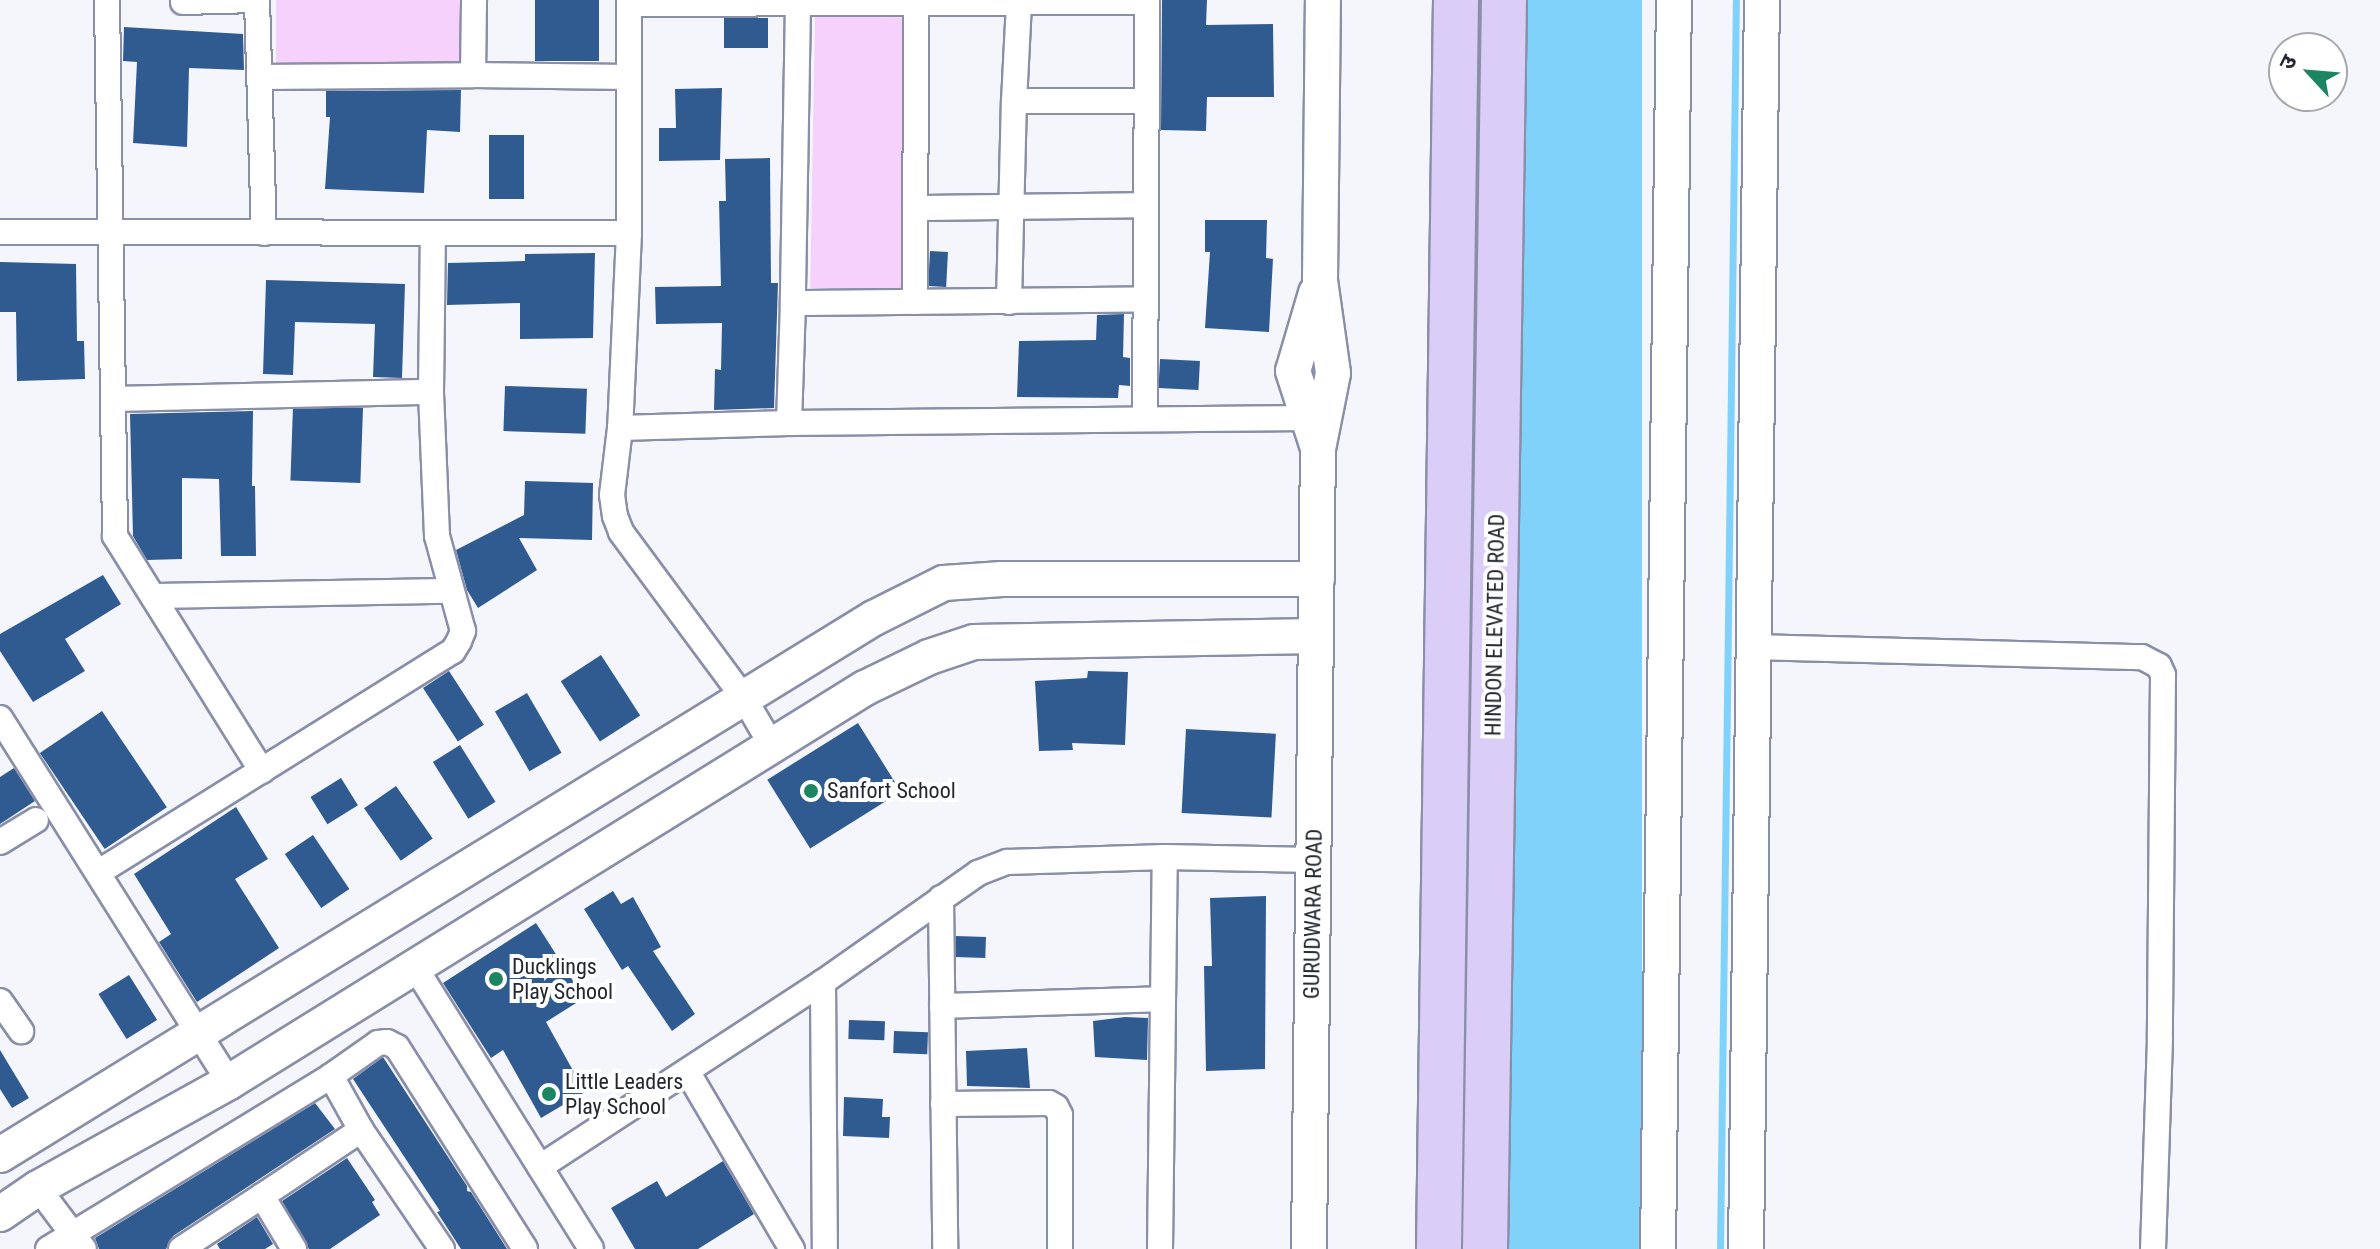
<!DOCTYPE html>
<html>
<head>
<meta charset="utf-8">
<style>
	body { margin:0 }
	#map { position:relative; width:2380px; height:1249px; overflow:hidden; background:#f5f6fc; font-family:"Roboto Condensed","Noto Sans Devanagari",sans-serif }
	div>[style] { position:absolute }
	.green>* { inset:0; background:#f5d1fb; transform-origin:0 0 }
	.water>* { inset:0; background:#80d2fb; transform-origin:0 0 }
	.stream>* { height:7px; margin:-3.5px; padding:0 3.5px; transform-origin:3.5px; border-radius:3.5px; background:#80d2fb }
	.building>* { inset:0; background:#2f5b90; transform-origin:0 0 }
	.roads { filter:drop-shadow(2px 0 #8a8fa8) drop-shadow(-2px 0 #8a8fa8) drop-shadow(0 2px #8a8fa8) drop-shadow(0 -2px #8a8fa8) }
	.street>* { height:24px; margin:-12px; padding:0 12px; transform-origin:12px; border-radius:12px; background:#fff }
	.secondary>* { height:34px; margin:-17px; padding:0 17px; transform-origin:17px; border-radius:17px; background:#fff }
	.highway>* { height:44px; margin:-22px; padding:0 22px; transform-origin:22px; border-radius:22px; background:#dacdf7 }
	.dots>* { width:22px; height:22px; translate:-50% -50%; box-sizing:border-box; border:4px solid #fff; border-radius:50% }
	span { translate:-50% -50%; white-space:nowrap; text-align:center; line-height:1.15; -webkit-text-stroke:8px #fff; paint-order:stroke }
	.street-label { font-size:22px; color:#242630 }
	.poi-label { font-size:22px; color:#242630 }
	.left { translate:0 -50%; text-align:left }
	.north { position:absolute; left:2268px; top:32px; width:80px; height:80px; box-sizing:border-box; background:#fff; border:2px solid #a7a8ac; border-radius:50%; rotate:296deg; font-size:22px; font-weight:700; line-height:32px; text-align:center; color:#242630 }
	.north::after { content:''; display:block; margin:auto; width:28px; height:36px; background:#1c8561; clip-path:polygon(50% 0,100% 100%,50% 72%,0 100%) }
</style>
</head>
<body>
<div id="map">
	<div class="green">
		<div style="left:276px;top:0;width:188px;height:63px"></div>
		<div style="left:815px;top:16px;width:91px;height:272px;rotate:1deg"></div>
	</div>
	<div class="water">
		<div style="left:1507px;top:0;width:135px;height:1249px"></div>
	</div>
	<div class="stream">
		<div style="left:1720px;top:1249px;width:1249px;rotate:-89.27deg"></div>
	</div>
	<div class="building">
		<div style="left:535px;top:0;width:64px;height:61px"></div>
		<div style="clip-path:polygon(1162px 0,1207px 0,1206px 25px,1273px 24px,1274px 97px,1207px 97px,1206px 131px,1161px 130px)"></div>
		<div style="left:768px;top:18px;width:30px;height:44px;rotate:90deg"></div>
		<div style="clip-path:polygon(124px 27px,243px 34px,244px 70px,189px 68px,187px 147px,133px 143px,137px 62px,123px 61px)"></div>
		<div style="clip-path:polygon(722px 88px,720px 160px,659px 161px,659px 128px,676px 128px,675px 89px)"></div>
		<div style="clip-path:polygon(461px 90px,460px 132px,427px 130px,424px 193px,325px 189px,330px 117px,326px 117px,326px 91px)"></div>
		<div style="left:489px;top:135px;width:35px;height:64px"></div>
		<div style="clip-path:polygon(770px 158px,771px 283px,778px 283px,774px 408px,714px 410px,715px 369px,721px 370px,722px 323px,656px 324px,655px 287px,721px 286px,719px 201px,726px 201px,725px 159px)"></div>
		<div style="clip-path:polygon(1205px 220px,1267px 220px,1266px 258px,1273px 259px,1269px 332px,1205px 328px,1210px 252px,1205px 252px)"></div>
		<div style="left:930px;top:251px;width:18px;height:35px;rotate:3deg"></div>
		<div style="clip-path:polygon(595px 253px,593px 338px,520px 339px,520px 303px,447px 305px,448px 263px,525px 261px,525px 254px)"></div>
		<div style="clip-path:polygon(0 262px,76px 264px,77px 341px,84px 341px,85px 379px,17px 381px,16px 312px,0 312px)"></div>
		<div style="clip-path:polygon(266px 280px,405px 284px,402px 378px,373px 377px,375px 324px,295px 322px,293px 375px,263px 374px)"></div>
		<div style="clip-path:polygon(1124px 314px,1123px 357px,1130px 358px,1130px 386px,1119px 385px,1118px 398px,1017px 397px,1019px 341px,1096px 340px,1097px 315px)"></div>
		<div style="left:1160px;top:359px;width:40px;height:29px;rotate:3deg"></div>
		<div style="left:505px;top:386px;width:82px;height:45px;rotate:2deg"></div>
		<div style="left:363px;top:408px;width:75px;height:70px;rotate:92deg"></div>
		<div style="clip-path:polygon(253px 411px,252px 486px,255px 486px,256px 556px,221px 556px,219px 479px,182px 478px,182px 559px,147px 560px,133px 536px,130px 414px)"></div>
		<div style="clip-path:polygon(525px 481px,593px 483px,592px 540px,519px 538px,537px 570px,478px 608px,467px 590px,456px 550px,524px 515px)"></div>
		<div style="clip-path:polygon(103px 575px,121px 604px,65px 639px,85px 671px,33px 702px,0 651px,0 634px)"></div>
		<div style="left:601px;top:655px;width:72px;height:48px;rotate:57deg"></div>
		<div style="left:449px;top:671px;width:64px;height:31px;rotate:57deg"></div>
		<div style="clip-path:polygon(1088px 671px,1128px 672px,1125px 745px,1072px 743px,1073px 750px,1039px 751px,1035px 681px,1087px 678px)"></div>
		<div style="left:527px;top:693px;width:69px;height:37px;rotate:60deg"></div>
		<div style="left:102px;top:711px;width:116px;height:75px;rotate:56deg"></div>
		<div style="left:858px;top:723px;width:81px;height:107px;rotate:58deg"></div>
		<div style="left:1186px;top:729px;width:90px;height:84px;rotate:3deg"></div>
		<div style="left:460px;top:745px;width:67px;height:32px;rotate:58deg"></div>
		<div style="clip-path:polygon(14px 768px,35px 801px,0 824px,0 777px)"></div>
		<div style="left:341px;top:778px;width:32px;height:36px;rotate:58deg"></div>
		<div style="left:396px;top:786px;width:64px;height:39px;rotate:55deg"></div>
		<div style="clip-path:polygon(236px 807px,268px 859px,235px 879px,279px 948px,197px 1002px,159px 942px,171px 934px,134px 874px)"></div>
		<div style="left:313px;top:835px;width:65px;height:34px;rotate:56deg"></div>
		<div style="clip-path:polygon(613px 891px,621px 904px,633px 897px,661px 947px,653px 951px,695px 1014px,672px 1031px,628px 966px,622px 970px,584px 909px)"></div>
		<div style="clip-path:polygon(1266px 896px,1265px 1069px,1206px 1071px,1204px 966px,1212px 966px,1210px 898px)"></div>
		<div style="clip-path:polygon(536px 923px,584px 998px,546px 1022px,585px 1092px,541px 1118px,503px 1050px,491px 1058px,443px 983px)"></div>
		<div style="left:956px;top:936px;width:30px;height:21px;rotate:2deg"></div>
		<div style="left:129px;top:975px;width:53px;height:36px;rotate:58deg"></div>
		<div style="clip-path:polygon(1125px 1017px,1148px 1018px,1147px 1060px,1095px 1057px,1093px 1021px)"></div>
		<div style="left:849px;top:1020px;width:36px;height:19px;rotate:2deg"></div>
		<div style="left:894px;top:1031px;width:34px;height:22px;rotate:2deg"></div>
		<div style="clip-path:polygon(1027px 1048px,1030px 1088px,967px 1086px,966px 1051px)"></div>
		<div style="clip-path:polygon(0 1050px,29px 1098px,12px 1108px,0 1089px)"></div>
		<div style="clip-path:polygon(383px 1057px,467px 1186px,467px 1191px,471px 1192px,507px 1249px,461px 1249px,437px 1212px,440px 1211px,353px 1079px)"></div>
		<div style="clip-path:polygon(844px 1097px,883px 1099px,882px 1117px,890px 1117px,889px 1138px,843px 1136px)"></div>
		<div style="clip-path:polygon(315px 1103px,335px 1129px,173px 1236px,166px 1249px,99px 1249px,95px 1238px)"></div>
		<div style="clip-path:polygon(347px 1158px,375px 1200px,372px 1202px,380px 1215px,330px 1249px,309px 1249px,282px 1201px)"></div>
		<div style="clip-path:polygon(723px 1161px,754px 1214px,698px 1249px,635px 1249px,611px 1208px,657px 1181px,666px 1197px)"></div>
		<div style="clip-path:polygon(257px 1217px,273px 1244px,265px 1249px,220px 1249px,217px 1244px)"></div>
	</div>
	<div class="roads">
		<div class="street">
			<div style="left:107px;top:0;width:536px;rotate:89.14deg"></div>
			<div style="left:115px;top:536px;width:277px;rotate:58deg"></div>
			<div style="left:257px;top:0;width:233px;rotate:88.3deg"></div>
			<div style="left:629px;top:0;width:233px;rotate:90deg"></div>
			<div style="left:629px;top:233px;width:195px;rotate:92.6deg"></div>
			<div style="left:620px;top:428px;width:67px;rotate:96.8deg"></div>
			<div style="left:612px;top:495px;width:21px;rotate:82deg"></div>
			<div style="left:615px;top:516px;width:17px;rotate:69deg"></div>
			<div style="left:621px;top:532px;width:207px;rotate:53.5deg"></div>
			<div style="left:744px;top:698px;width:56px;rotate:59.7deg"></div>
			<div style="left:183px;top:2px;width:72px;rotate:-1.6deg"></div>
			<div style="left:1019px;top:3px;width:98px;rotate:92.9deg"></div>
			<div style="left:1014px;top:101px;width:133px"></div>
			<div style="left:629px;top:4px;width:518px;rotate:-0.22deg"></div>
			<div style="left:798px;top:4px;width:299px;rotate:91deg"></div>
			<div style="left:793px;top:303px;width:353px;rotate:-0.6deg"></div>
			<div style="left:473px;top:75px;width:156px;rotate:0.7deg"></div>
			<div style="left:260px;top:77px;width:213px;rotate:-0.5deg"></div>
			<div style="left:473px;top:75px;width:75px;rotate:-89.2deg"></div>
			<div style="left:915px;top:208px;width:231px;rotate:-0.7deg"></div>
			<div style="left:0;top:232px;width:629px;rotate:0.09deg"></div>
			<div style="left:915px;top:302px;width:299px;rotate:-89.8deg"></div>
			<div style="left:1009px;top:302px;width:201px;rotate:-88.6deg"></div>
			<div style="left:114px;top:399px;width:317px;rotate:-1.3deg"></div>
			<div style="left:1145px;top:419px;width:419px;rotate:-89.7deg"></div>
			<div style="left:789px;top:423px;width:120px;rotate:-88.1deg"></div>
			<div style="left:620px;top:428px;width:169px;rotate:-1.7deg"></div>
			<div style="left:789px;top:423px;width:520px;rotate:-0.55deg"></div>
			<div style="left:153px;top:596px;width:296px;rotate:-1deg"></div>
			<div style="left:1752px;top:647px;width:390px;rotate:1.5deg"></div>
			<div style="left:2142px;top:657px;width:19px;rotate:28deg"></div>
			<div style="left:2159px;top:666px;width:10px;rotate:66deg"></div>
			<div style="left:2163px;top:675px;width:364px;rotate:90.5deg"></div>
			<div style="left:2160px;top:1039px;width:210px;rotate:91.9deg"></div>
			<div style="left:0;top:718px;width:430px;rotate:57.8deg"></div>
			<div style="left:0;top:842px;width:42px;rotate:-31.4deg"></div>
			<div style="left:99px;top:872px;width:417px;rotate:-32deg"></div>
			<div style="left:453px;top:651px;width:12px;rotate:-59deg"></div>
			<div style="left:459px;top:641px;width:11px;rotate:-68deg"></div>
			<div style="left:463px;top:631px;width:98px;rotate:-105.3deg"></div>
			<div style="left:437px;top:536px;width:144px;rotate:-92.4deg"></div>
			<div style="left:431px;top:392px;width:159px;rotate:-89.3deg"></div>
			<div style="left:941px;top:898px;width:351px;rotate:89.3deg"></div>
			<div style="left:415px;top:967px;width:332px;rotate:58deg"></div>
			<div style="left:823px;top:982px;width:267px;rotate:89.6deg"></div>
			<div style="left:0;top:1001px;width:37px;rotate:55deg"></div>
			<div style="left:942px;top:1006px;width:221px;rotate:-1.8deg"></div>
			<div style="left:687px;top:1071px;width:207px;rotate:59.5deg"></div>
			<div style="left:331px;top:1076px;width:62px;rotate:60.9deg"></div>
			<div style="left:361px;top:1130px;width:144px;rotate:55.8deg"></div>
			<div style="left:943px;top:1104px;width:106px;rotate:-0.5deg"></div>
			<div style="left:1049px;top:1103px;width:8px;rotate:30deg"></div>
			<div style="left:1056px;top:1107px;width:9px;rotate:63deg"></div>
			<div style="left:1060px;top:1115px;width:134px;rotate:90deg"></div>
			<div style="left:540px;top:1167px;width:338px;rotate:-33.2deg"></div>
			<div style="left:823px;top:982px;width:189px;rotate:-35.1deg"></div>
			<div style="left:978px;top:873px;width:31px;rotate:-21deg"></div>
			<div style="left:1007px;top:862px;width:158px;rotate:-1.8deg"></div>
			<div style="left:1165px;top:857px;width:148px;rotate:1.2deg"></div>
			<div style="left:38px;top:1188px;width:76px;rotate:53deg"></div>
			<div style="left:48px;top:1249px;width:332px;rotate:-31.4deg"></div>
			<div style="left:331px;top:1076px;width:57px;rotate:-35.1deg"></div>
			<div style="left:378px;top:1043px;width:9px;rotate:-6deg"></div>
			<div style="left:387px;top:1042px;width:11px;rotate:27deg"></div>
			<div style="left:397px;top:1047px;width:239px;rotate:57.6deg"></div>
			<div style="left:181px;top:1249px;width:97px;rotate:-33.2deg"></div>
			<div style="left:294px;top:1249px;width:62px;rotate:-121.1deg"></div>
			<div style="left:262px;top:1196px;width:119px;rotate:-33.7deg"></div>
			<div style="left:1160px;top:1249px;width:392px;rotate:-89.3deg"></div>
		</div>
		<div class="secondary">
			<div style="left:1316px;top:293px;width:81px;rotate:106.4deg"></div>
			<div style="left:1293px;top:371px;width:78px;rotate:72deg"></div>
			<div style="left:0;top:1155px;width:1026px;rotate:-31.57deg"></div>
			<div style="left:874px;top:618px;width:78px;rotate:-26.6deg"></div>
			<div style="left:944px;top:583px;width:58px;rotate:-3.9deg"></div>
			<div style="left:1002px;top:579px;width:315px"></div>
			<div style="left:0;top:1214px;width:46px;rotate:-34.4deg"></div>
			<div style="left:38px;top:1188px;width:218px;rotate:-29deg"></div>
			<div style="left:229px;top:1082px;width:748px;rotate:-31.78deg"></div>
			<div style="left:865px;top:688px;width:71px;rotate:-25.8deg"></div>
			<div style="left:929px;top:657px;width:47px;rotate:-18.4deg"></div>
			<div style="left:974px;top:642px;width:342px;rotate:-1deg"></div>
			<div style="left:1309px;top:1249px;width:800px;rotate:-89.36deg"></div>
			<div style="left:1318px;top:449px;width:77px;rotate:-78.8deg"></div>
			<div style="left:1333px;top:373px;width:94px;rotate:-98deg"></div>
			<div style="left:1320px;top:280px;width:280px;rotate:-89.4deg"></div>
			<div style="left:1658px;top:1249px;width:1249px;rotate:-89.27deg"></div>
			<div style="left:1746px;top:1249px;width:1249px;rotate:-89.27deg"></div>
		</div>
		<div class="highway">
			<div style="left:1439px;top:1249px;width:1249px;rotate:-89.22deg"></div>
			<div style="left:1485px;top:1249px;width:1249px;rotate:-89.13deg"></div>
		</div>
	</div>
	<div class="dots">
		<div style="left:811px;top:791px;background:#1c8561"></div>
		<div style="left:496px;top:979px;background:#1c8561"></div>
		<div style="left:549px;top:1094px;background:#1c8561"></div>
	</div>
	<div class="street-label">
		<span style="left:1495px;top:625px;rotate:-89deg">HINDON ELEVATED ROAD</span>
		<span style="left:1313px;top:914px;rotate:-89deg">GURUDWARA ROAD</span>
	</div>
	<div class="poi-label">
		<span class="left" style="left:827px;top:791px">Sanfort School</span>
		<span class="left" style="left:512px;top:979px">Ducklings<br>Play School</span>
		<span class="left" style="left:565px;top:1094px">Little Leaders<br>Play School</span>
	</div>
	<div class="north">उ</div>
</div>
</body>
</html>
